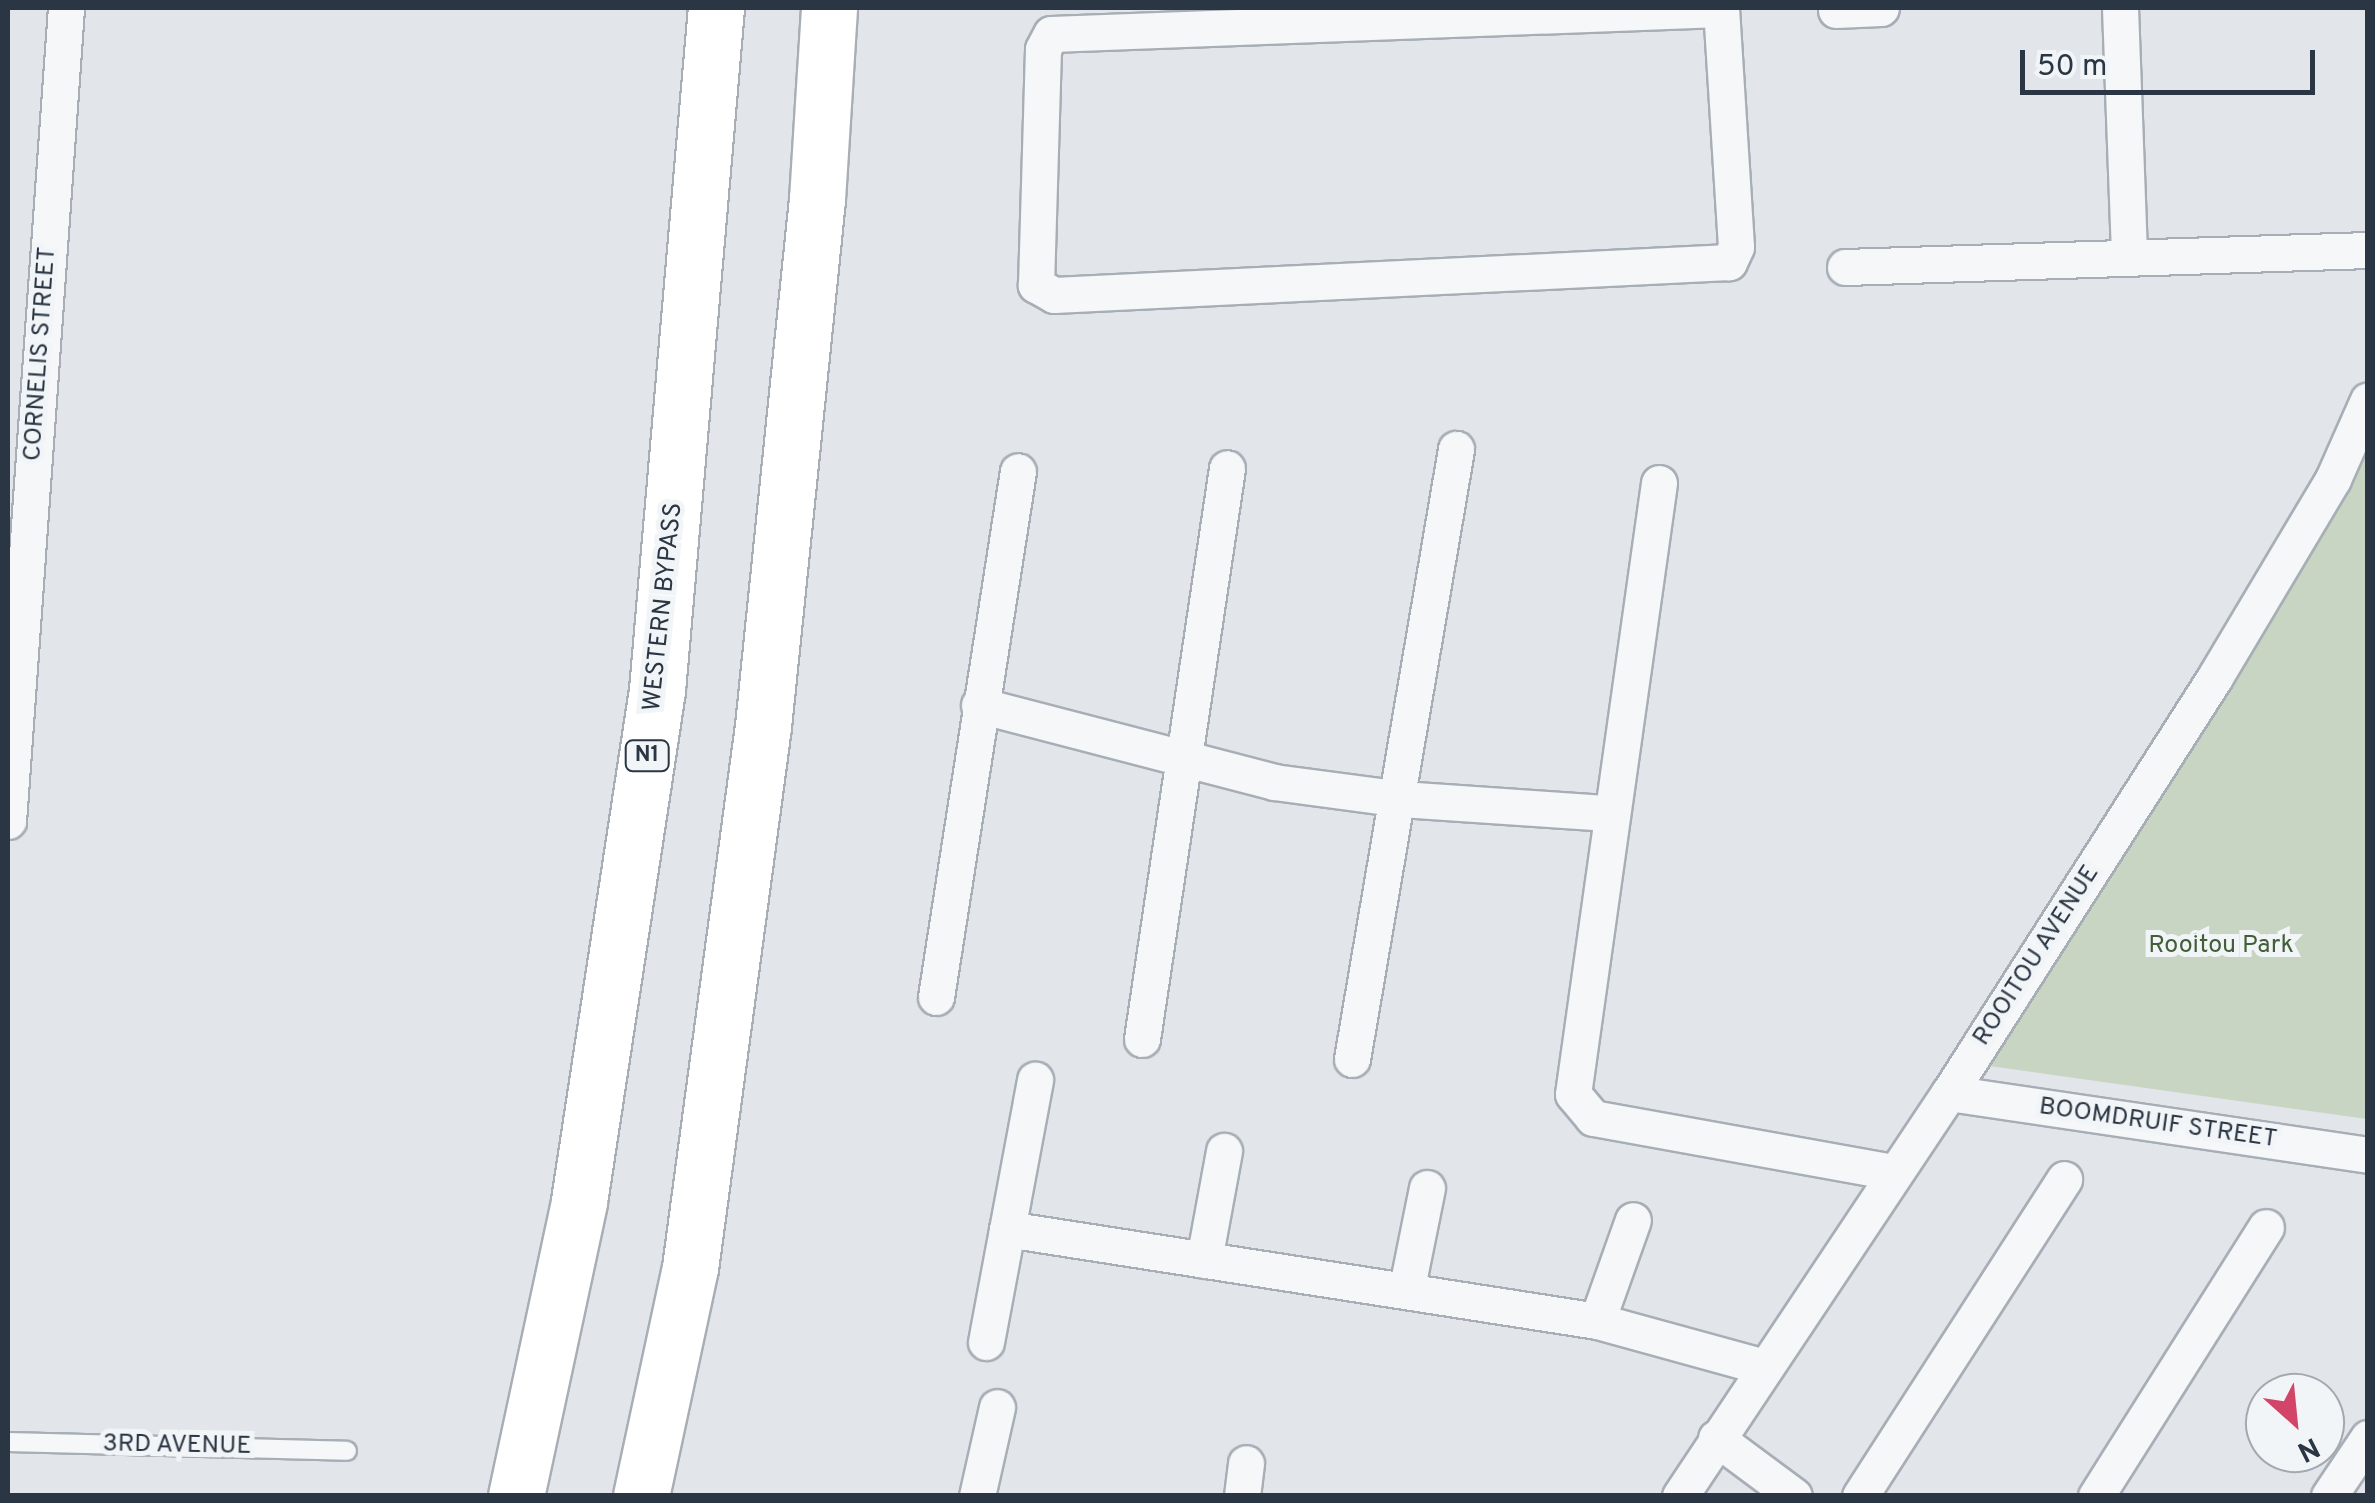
<!DOCTYPE html>
<html>
<head>
<meta charset="utf-8">
<style>
	body { margin:0 }
	#map { position:relative; width:2375px; height:1503px; overflow:hidden; background:#e2e6eb; font-family:Overpass,sans-serif }
	div>[style] { position:absolute }
	.green>* { inset:0; background:#c9d5c3 }
	.roads { filter:drop-shadow(2px 0 #a7aeb5) drop-shadow(-2px 0 #a7aeb5) drop-shadow(0 2px #a7aeb5) drop-shadow(0 -2px #a7aeb5) }
	.service>* { height:18px; margin:-9px; padding:0 9px; transform-origin:9px; border-radius:9px; background:#f5f7f9 }
	.minor>* { height:35px; margin:-17.5px; padding:0 17.5px; transform-origin:17.5px; border-radius:17.5px; background:#f5f7f9 }
	.motorway>* { height:55px; margin:-27.5px; padding:0 27.5px; transform-origin:27.5px; border-radius:27.5px; background:#fff }
	span { translate:-50% -50%; white-space:nowrap; text-align:center; line-height:1.15; -webkit-text-stroke:10px #f2f5f8; paint-order:stroke }
	.shield-label span { padding:2px 8px; background:#f2f5f8; border:2px solid; border-radius:8px; -webkit-text-stroke-width:0 }
	.shield-label { font-size:22px; color:#2a3643; font-weight:700 }
	.street-label { font-size:25px; color:#2a3643 }
	.park-label { font-size:25px; color:#425f37 }
	.frame { position:absolute; inset:0; border:10px solid #2a3643; pointer-events:none }
	.north { position:absolute; left:2245px; top:1373px; width:100px; height:100px; box-sizing:border-box; background:#f2f5f8; border:2px solid #a2a9b0; border-radius:50%; rotate:153deg; font-size:28px; font-weight:700; line-height:40px; text-align:center; color:#2a3643 }
	.north::after { content:''; display:block; margin:auto; width:35px; height:45px; background:#d24569; clip-path:polygon(50% 0,100% 100%,50% 72%,0 100%) }
	.scale { position:absolute; left:2020px; top:50px; width:295px; height:45px; box-sizing:border-box; border:5px solid #2a3643; border-top:0; padding-left:12px; font-size:30px; line-height:35px; white-space:nowrap; color:#2a3643; -webkit-text-stroke:8px #f2f5f8; paint-order:stroke }
</style>
</head>
<body>
<div id="map">
	<div class="green">
		<div style="clip-path:polygon(2367px 399px,2367px 1119px,1982px 1065px)"></div>
	</div>
	<div class="roads">
		<div class="service">
			<div style="left:8px;top:1442px;width:339px;rotate:1.5deg"></div>
		</div>
		<div class="minor">
			<div style="left:1721px;top:8px;width:239px;rotate:86.4deg"></div>
			<div style="left:1736px;top:247px;width:17px;rotate:115deg"></div>
			<div style="left:1729px;top:262px;width:676px;rotate:177.2deg"></div>
			<div style="left:1054px;top:295px;width:21px;rotate:-151deg"></div>
			<div style="left:1036px;top:285px;width:236px;rotate:-88.3deg"></div>
			<div style="left:1043px;top:49px;width:17px;rotate:-62deg"></div>
			<div style="left:1051px;top:34px;width:670px;rotate:-2.14deg"></div>
			<div style="left:2120px;top:8px;width:250px;rotate:87.9deg"></div>
			<div style="left:1836px;top:10px;width:45px;rotate:-2.5deg"></div>
			<div style="left:1845px;top:267px;width:523px;rotate:-1.86deg"></div>
			<div style="left:1659px;top:483px;width:617px;rotate:98.01deg"></div>
			<div style="left:1573px;top:1094px;width:31px;rotate:50deg"></div>
			<div style="left:1593px;top:1118px;width:304px;rotate:10.2deg"></div>
			<div style="left:979px;top:705px;width:305px;rotate:14.6deg"></div>
			<div style="left:1274px;top:782px;width:128px;rotate:7.6deg"></div>
			<div style="left:1401px;top:799px;width:208px;rotate:3.9deg"></div>
			<div style="left:8px;top:821px;width:815px;rotate:-85.92deg"></div>
			<div style="left:936px;top:997px;width:532px;rotate:-81.14deg"></div>
			<div style="left:1142px;top:1039px;width:577px;rotate:-81.53deg"></div>
			<div style="left:1352px;top:1059px;width:619px;rotate:-80.32deg"></div>
			<div style="left:1949px;top:1093px;width:424px;rotate:8.4deg"></div>
			<div style="left:1007px;top:1229px;width:597px;rotate:8.86deg"></div>
			<div style="left:1597px;top:1321px;width:173px;rotate:15.4deg"></div>
			<div style="left:1204px;top:1260px;width:111px;rotate:-79.6deg"></div>
			<div style="left:1407px;top:1287px;width:101px;rotate:-78.6deg"></div>
			<div style="left:1597px;top:1321px;width:107px;rotate:-70.4deg"></div>
			<div style="left:986px;top:1342px;width:267px;rotate:-79.4deg"></div>
			<div style="left:1716px;top:1438px;width:97px;rotate:36.6deg"></div>
			<div style="left:977px;top:1496px;width:91px;rotate:-77.3deg"></div>
			<div style="left:1242px;top:1496px;width:33px;rotate:-83deg"></div>
			<div style="left:1680px;top:1496px;width:485px;rotate:-56.3deg"></div>
			<div style="left:1949px;top:1093px;width:494px;rotate:-57.4deg"></div>
			<div style="left:2215px;top:677px;width:230px;rotate:-59.2deg"></div>
			<div style="left:2333px;top:479px;width:86px;rotate:-66.1deg"></div>
			<div style="left:1860px;top:1496px;width:377px;rotate:-57.2deg"></div>
			<div style="left:2096px;top:1496px;width:318px;rotate:-57.7deg"></div>
			<div style="left:2329px;top:1496px;width:70px;rotate:-56.1deg"></div>
		</div>
		<div class="motorway">
			<div style="left:516px;top:1496px;width:302px;rotate:-77.9deg"></div>
			<div style="left:579px;top:1201px;width:517px;rotate:-81.32deg"></div>
			<div style="left:657px;top:690px;width:685px;rotate:-85.06deg"></div>
			<div style="left:641px;top:1496px;width:233px;rotate:-77.9deg"></div>
			<div style="left:690px;top:1268px;width:547px;rotate:-82.33deg"></div>
			<div style="left:763px;top:726px;width:530px;rotate:-84.15deg"></div>
			<div style="left:817px;top:199px;width:191px;rotate:-86.4deg"></div>
		</div>
	</div>
	<div class="shield-label">
		<span style="left:647px;top:756px">N1</span>
	</div>
	<div class="street-label">
		<span style="left:41px;top:354px;rotate:-86deg">CORNELIS STREET</span>
		<span style="left:664px;top:607px;rotate:-84deg">WESTERN BYPASS</span>
		<span style="left:2037px;top:956px;rotate:-57deg">ROOITOU AVENUE</span>
		<span style="left:2158px;top:1124px;rotate:8deg">BOOMDRUIF STREET</span>
		<span style="left:177px;top:1446px;rotate:1deg">3RD AVENUE</span>
	</div>
	<div class="park-label">
		<span style="left:2221px;top:946px">Rooitou Park</span>
	</div>
	<div class="frame"></div>
	<div class="north">N</div>
	<div class="scale">50 m</div>
</div>
</body>
</html>
